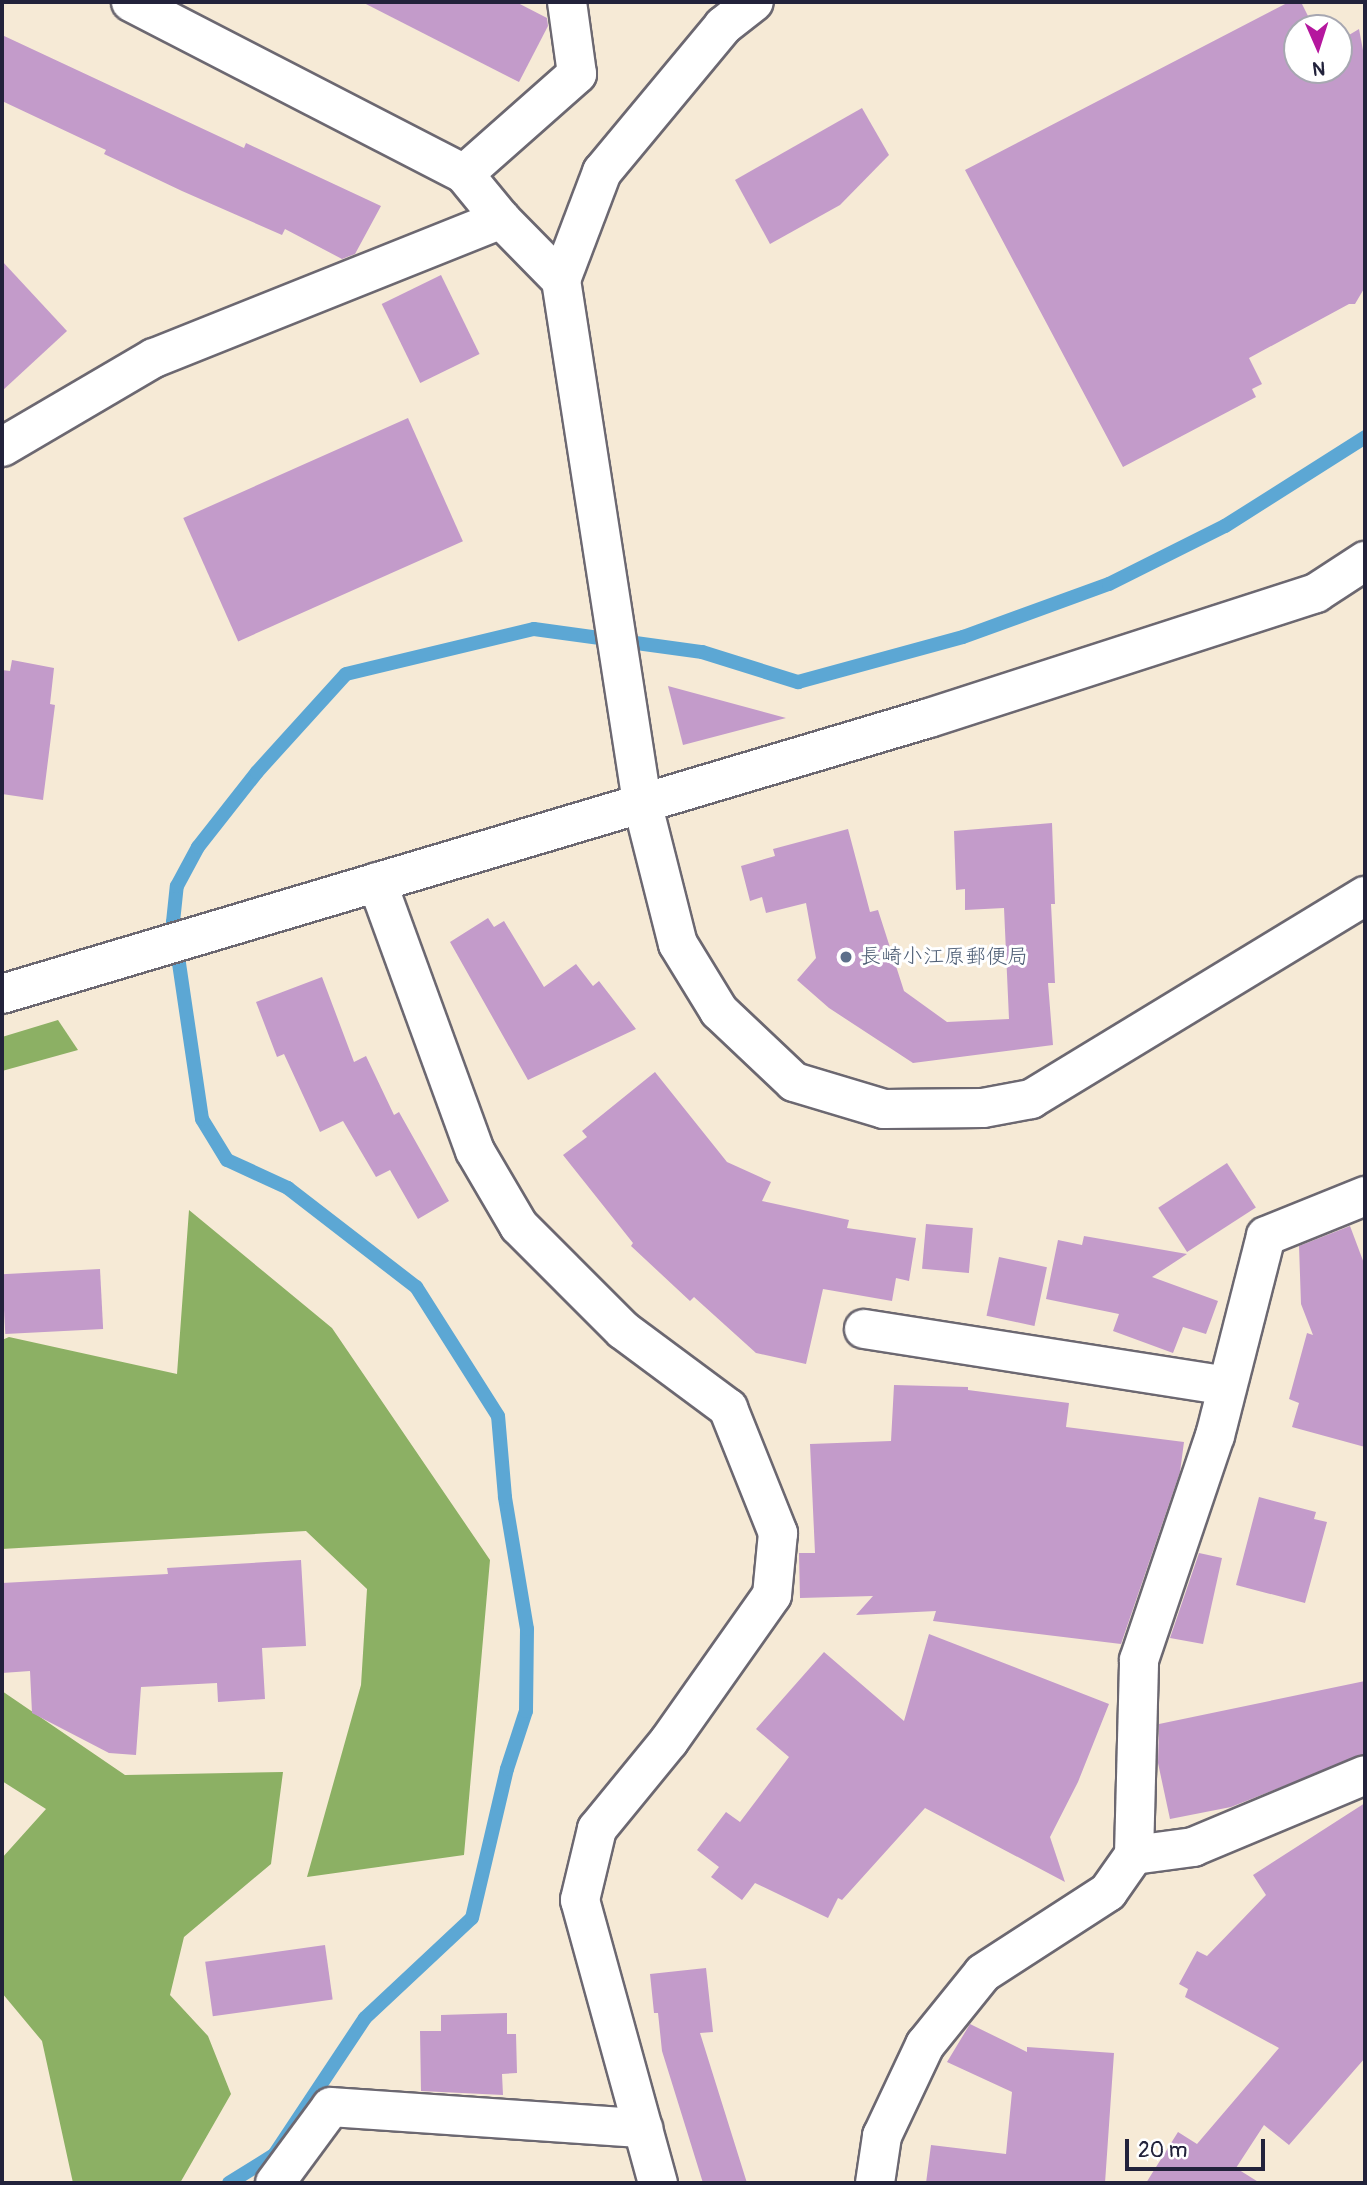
<!DOCTYPE html>
<html>
<head>
<meta charset="utf-8">
<style>
	body { margin:0 }
	#map { position:relative; width:1367px; height:2185px; overflow:hidden; background:#f6ead6; font-family:Pangolin,"Klee One",sans-serif }
	div>[style] { position:absolute }
	.forest>* { inset:0; background:#8cb064 }
	.stream>* { height:14px; margin:-7px; padding:0 7px; transform-origin:7px; border-radius:7px; background:#5ca7d4 }
	.building>* { inset:0; background:#c39bca; transform-origin:0 0 }
	.roads { filter:drop-shadow(2px 0 #6c6871) drop-shadow(-2px 0 #6c6871) drop-shadow(0 2px #6c6871) drop-shadow(0 -2px #6c6871) }
	.minor>* { height:38px; margin:-19px; padding:0 19px; transform-origin:19px; border-radius:19px; background:#fff }
	.dots>* { width:19px; height:19px; translate:-50% -50%; box-sizing:border-box; border:4px solid #fff; border-radius:50% }
	span { translate:-50% -50%; white-space:nowrap; text-align:center; line-height:1.15; -webkit-text-stroke:6px #fff; paint-order:stroke }
	.service-label { font-size:21px; color:#4e5e75 }
	.left { translate:0 -50%; text-align:left }
	.frame { position:absolute; inset:0; border:4px solid #22223b; pointer-events:none }
	.north { position:absolute; left:1283px; top:14px; width:70px; height:70px; box-sizing:border-box; background:#fff; border:2px solid #a7a7b1; border-radius:50%; rotate:177deg; font-size:19px; font-weight:700; line-height:28px; text-align:center; color:#22223b }
	.north::after { content:''; display:block; margin:auto; width:24px; height:32px; background:#b5179e; clip-path:polygon(50% 0,100% 100%,50% 72%,0 100%) }
	.scale { position:absolute; left:1125px; top:2139px; width:140px; height:32px; box-sizing:border-box; border:4px solid #22223b; border-top:0; padding-left:9px; font-size:21px; line-height:24px; white-space:nowrap; color:#22223b; -webkit-text-stroke:5px #fff; paint-order:stroke }
</style>
</head>
<body>
<div id="map">
	<div class="forest">
		<div style="clip-path:polygon(58px 1020px,78px 1050px,2px 1071px,2px 1037px)"></div>
		<div style="clip-path:polygon(189px 1210px,332px 1328px,490px 1560px,464px 1855px,307px 1877px,361px 1685px,367px 1589px,306px 1531px,2px 1549px,2px 1340px,9px 1337px,177px 1374px)"></div>
		<div style="clip-path:polygon(2px 1691px,125px 1775px,283px 1772px,271px 1864px,184px 1937px,170px 1995px,208px 2036px,231px 2094px,180px 2183px,73px 2183px,42px 2041px,2px 1993px,2px 1858px,46px 1809px,2px 1781px)"></div>
	</div>
	<div class="stream">
		<div style="left:229px;top:2183px;width:53px;rotate:-31.9deg"></div>
		<div style="left:274px;top:2155px;width:164px;rotate:-56.4deg"></div>
		<div style="left:365px;top:2018px;width:146px;rotate:-43.1deg"></div>
		<div style="left:472px;top:1918px;width:153px;rotate:-76.8deg"></div>
		<div style="left:507px;top:1769px;width:61px;rotate:-71.9deg"></div>
		<div style="left:526px;top:1711px;width:82px;rotate:-89.3deg"></div>
		<div style="left:527px;top:1629px;width:134px;rotate:-99.5deg"></div>
		<div style="left:505px;top:1497px;width:81px;rotate:-94.9deg"></div>
		<div style="left:498px;top:1416px;width:153px;rotate:-122.4deg"></div>
		<div style="left:416px;top:1287px;width:162px;rotate:-142.3deg"></div>
		<div style="left:288px;top:1188px;width:67px;rotate:-155.3deg"></div>
		<div style="left:227px;top:1160px;width:48px;rotate:-121.4deg"></div>
		<div style="left:202px;top:1119px;width:199px;rotate:-98.4deg"></div>
		<div style="left:173px;top:922px;width:36px;rotate:-84deg"></div>
		<div style="left:177px;top:886px;width:44px;rotate:-61.7deg"></div>
		<div style="left:198px;top:847px;width:95px;rotate:-51.8deg"></div>
		<div style="left:257px;top:772px;width:132px;rotate:-47.8deg"></div>
		<div style="left:346px;top:674px;width:193px;rotate:-13.5deg"></div>
		<div style="left:534px;top:629px;width:170px;rotate:7.8deg"></div>
		<div style="left:702px;top:652px;width:101px;rotate:17.4deg"></div>
		<div style="left:798px;top:682px;width:171px;rotate:-15.3deg"></div>
		<div style="left:963px;top:637px;width:155px;rotate:-20deg"></div>
		<div style="left:1109px;top:584px;width:130px;rotate:-26.6deg"></div>
		<div style="left:1225px;top:526px;width:166px;rotate:-32.4deg"></div>
	</div>
	<div class="building">
		<div style="clip-path:polygon(362px 2px,516px 2px,547px 18px,548px 26px,519px 82px)"></div>
		<div style="clip-path:polygon(1289px 2px,1301px 2px,1314px 28px,1297px 28px,1297px 70px,1339px 70px,1339px 41px,1359px 29px,1365px 61px,1365px 287px,1355px 304px,1349px 304px,1249px 358px,1262px 384px,1252px 389px,1256px 397px,1123px 467px,965px 170px)"></div>
		<div style="clip-path:polygon(2px 35px,244px 148px,246px 143px,381px 206px,355px 254px,342px 259px,285px 229px,282px 235px,182px 191px,104px 154px,106px 150px,2px 101px)"></div>
		<div style="clip-path:polygon(862px 108px,889px 155px,840px 205px,770px 244px,735px 180px)"></div>
		<div style="clip-path:polygon(2px 261px,67px 331px,2px 391px)"></div>
		<div style="left:441px;top:275px;width:88px;height:66px;rotate:64deg"></div>
		<div style="left:408px;top:418px;width:135px;height:246px;rotate:66deg"></div>
		<div style="clip-path:polygon(12px 660px,54px 668px,50px 704px,55px 705px,43px 800px,2px 794px,2px 670px,10px 671px)"></div>
		<div style="clip-path:polygon(668px 686px,786px 718px,683px 745px)"></div>
		<div style="clip-path:polygon(1052px 823px,1055px 904px,1051px 904px,1055px 983px,1048px 983px,1053px 1045px,913px 1063px,829px 1008px,797px 980px,816px 958px,806px 903px,766px 913px,762px 897px,750px 901px,741px 866px,775px 856px,773px 849px,848px 829px,870px 912px,878px 910px,904px 991px,947px 1022px,1009px 1019px,1004px 908px,965px 910px,965px 889px,956px 890px,954px 831px)"></div>
		<div style="clip-path:polygon(488px 918px,494px 927px,504px 921px,544px 987px,576px 964px,593px 986px,599px 981px,636px 1029px,528px 1080px,450px 942px)"></div>
		<div style="clip-path:polygon(322px 977px,354px 1062px,366px 1056px,394px 1115px,399px 1112px,449px 1201px,418px 1219px,390px 1170px,376px 1177px,343px 1121px,320px 1132px,284px 1054px,277px 1057px,256px 1002px)"></div>
		<div style="clip-path:polygon(655px 1072px,727px 1162px,771px 1182px,762px 1201px,849px 1220px,847px 1228px,916px 1238px,909px 1281px,896px 1278px,892px 1301px,823px 1289px,806px 1364px,756px 1353px,694px 1297px,690px 1301px,631px 1246px,633px 1243px,563px 1155px,587px 1137px,582px 1131px)"></div>
		<div style="left:1227px;top:1163px;width:53px;height:82px;rotate:57deg"></div>
		<div style="left:926px;top:1224px;width:47px;height:45px;rotate:5deg"></div>
		<div style="clip-path:polygon(1350px 1226px,1365px 1266px,1365px 1447px,1292px 1427px,1299px 1403px,1289px 1399px,1307px 1333px,1313px 1335px,1301px 1304px,1299px 1246px)"></div>
		<div style="clip-path:polygon(1084px 1236px,1187px 1254px,1152px 1277px,1218px 1301px,1206px 1334px,1183px 1327px,1173px 1353px,1113px 1331px,1119px 1314px,1046px 1299px,1058px 1240px,1082px 1245px)"></div>
		<div style="left:999px;top:1257px;width:49px;height:60px;rotate:12deg"></div>
		<div style="left:100px;top:1269px;width:60px;height:98px;rotate:87deg"></div>
		<div style="clip-path:polygon(894px 1385px,968px 1387px,968px 1390px,1069px 1403px,1066px 1427px,1184px 1442px,1180px 1472px,1121px 1644px,933px 1621px,936px 1611px,856px 1615px,873px 1596px,800px 1598px,799px 1553px,815px 1553px,810px 1444px,891px 1441px)"></div>
		<div style="clip-path:polygon(1259px 1497px,1316px 1512px,1314px 1519px,1327px 1522px,1305px 1603px,1236px 1585px)"></div>
		<div style="clip-path:polygon(1199px 1553px,1222px 1558px,1203px 1644px,1170px 1638px)"></div>
		<div style="clip-path:polygon(301px 1560px,306px 1646px,262px 1648px,265px 1699px,218px 1702px,217px 1683px,141px 1687px,136px 1755px,109px 1753px,32px 1713px,30px 1671px,2px 1673px,2px 1583px,168px 1574px,167px 1568px)"></div>
		<div style="clip-path:polygon(929px 1634px,1109px 1704px,1078px 1782px,1050px 1837px,1065px 1882px,925px 1808px,842px 1900px,838px 1898px,828px 1918px,755px 1883px,742px 1900px,711px 1877px,719px 1867px,697px 1850px,726px 1812px,740px 1822px,789px 1757px,756px 1729px,824px 1652px,904px 1721px)"></div>
		<div style="clip-path:polygon(1365px 1681px,1365px 1754px,1231px 1807px,1170px 1819px,1158px 1763px,1159px 1724px)"></div>
		<div style="clip-path:polygon(1365px 1803px,1365px 2058px,1289px 2145px,1264px 2125px,1236px 2168px,1260px 2183px,1146px 2183px,1178px 2132px,1197px 2144px,1279px 2048px,1185px 1997px,1188px 1989px,1179px 1984px,1197px 1951px,1207px 1956px,1266px 1895px,1253px 1875px)"></div>
		<div style="left:325px;top:1945px;width:55px;height:121px;rotate:82deg"></div>
		<div style="clip-path:polygon(706px 1968px,713px 2032px,700px 2033px,747px 2183px,703px 2183px,662px 2051px,658px 2013px,654px 2013px,650px 1974px)"></div>
		<div style="clip-path:polygon(507px 2013px,507px 2034px,516px 2034px,517px 2073px,502px 2074px,503px 2095px,421px 2091px,420px 2031px,441px 2031px,441px 2015px)"></div>
		<div style="clip-path:polygon(970px 2024px,1027px 2052px,1027px 2047px,1114px 2053px,1105px 2183px,926px 2183px,931px 2145px,1006px 2154px,1012px 2092px,947px 2062px)"></div>
	</div>
	<div class="roads">
		<div class="minor">
			<div style="left:131px;top:2px;width:375px;rotate:27.3deg"></div>
			<div style="left:464px;top:174px;width:58px;rotate:50.6deg"></div>
			<div style="left:501px;top:219px;width:86px;rotate:45.5deg"></div>
			<div style="left:561px;top:280px;width:528px;rotate:81.18deg"></div>
			<div style="left:642px;top:802px;width:146px;rotate:75.8deg"></div>
			<div style="left:678px;top:944px;width:79px;rotate:58.5deg"></div>
			<div style="left:719px;top:1011px;width:103px;rotate:43.4deg"></div>
			<div style="left:794px;top:1082px;width:94px;rotate:16.7deg"></div>
			<div style="left:884px;top:1109px;width:99px;rotate:-0.6deg"></div>
			<div style="left:983px;top:1108px;width:49px;rotate:-10.6deg"></div>
			<div style="left:1031px;top:1099px;width:391px;rotate:-31.3deg"></div>
			<div style="left:464px;top:174px;width:151px;rotate:-41.5deg"></div>
			<div style="left:577px;top:74px;width:73px;rotate:-97.9deg"></div>
			<div style="left:561px;top:280px;width:116px;rotate:-69.2deg"></div>
			<div style="left:602px;top:172px;width:190px;rotate:-50.3deg"></div>
			<div style="left:723px;top:26px;width:39px;rotate:-38deg"></div>
			<div style="left:2px;top:447px;width:176px;rotate:-30.4deg"></div>
			<div style="left:154px;top:358px;width:374px;rotate:-21.8deg"></div>
			<div style="left:377px;top:882px;width:286px;rotate:70deg"></div>
			<div style="left:475px;top:1151px;width:87px;rotate:59.6deg"></div>
			<div style="left:519px;top:1226px;width:147px;rotate:45deg"></div>
			<div style="left:623px;top:1330px;width:131px;rotate:36.6deg"></div>
			<div style="left:728px;top:1408px;width:135px;rotate:68.2deg"></div>
			<div style="left:778px;top:1533px;width:62px;rotate:95.5deg"></div>
			<div style="left:772px;top:1595px;width:179px;rotate:125.2deg"></div>
			<div style="left:669px;top:1741px;width:114px;rotate:129.3deg"></div>
			<div style="left:597px;top:1829px;width:73px;rotate:103.5deg"></div>
			<div style="left:580px;top:1900px;width:294px;rotate:74.6deg"></div>
			<div style="left:2px;top:994px;width:967px;rotate:-16.58deg"></div>
			<div style="left:929px;top:718px;width:407px;rotate:-17.9deg"></div>
			<div style="left:1316px;top:593px;width:59px;rotate:-33.1deg"></div>
			<div style="left:864px;top:1329px;width:367px;rotate:8.9deg"></div>
			<div style="left:1134px;top:1855px;width:60px;rotate:-7.7deg"></div>
			<div style="left:1193px;top:1847px;width:186px;rotate:-22.7deg"></div>
			<div style="left:275px;top:2183px;width:94px;rotate:-53.6deg"></div>
			<div style="left:331px;top:2107px;width:313px;rotate:3.9deg"></div>
			<div style="left:875px;top:2183px;width:48px;rotate:-81.5deg"></div>
			<div style="left:882px;top:2136px;width:101px;rotate:-64.7deg"></div>
			<div style="left:925px;top:2045px;width:92px;rotate:-51.1deg"></div>
			<div style="left:983px;top:1973px;width:149px;rotate:-32.9deg"></div>
			<div style="left:1108px;top:1892px;width:45px;rotate:-54.9deg"></div>
			<div style="left:1134px;top:1855px;width:195px;rotate:-88.5deg"></div>
			<div style="left:1139px;top:1660px;width:237px;rotate:-71.3deg"></div>
			<div style="left:1215px;top:1436px;width:206px;rotate:-75.7deg"></div>
			<div style="left:1266px;top:1236px;width:107px;rotate:-22deg"></div>
		</div>
	</div>
	<div class="dots">
		<div style="left:846px;top:957px;background:#5c6f8a"></div>
	</div>
	<div class="service-label">
		<span class="left" style="left:860px;top:957px">長崎小江原郵便局</span>
	</div>
	<div class="frame"></div>
	<div class="north">N</div>
	<div class="scale">20 m</div>
</div>
</body>
</html>
